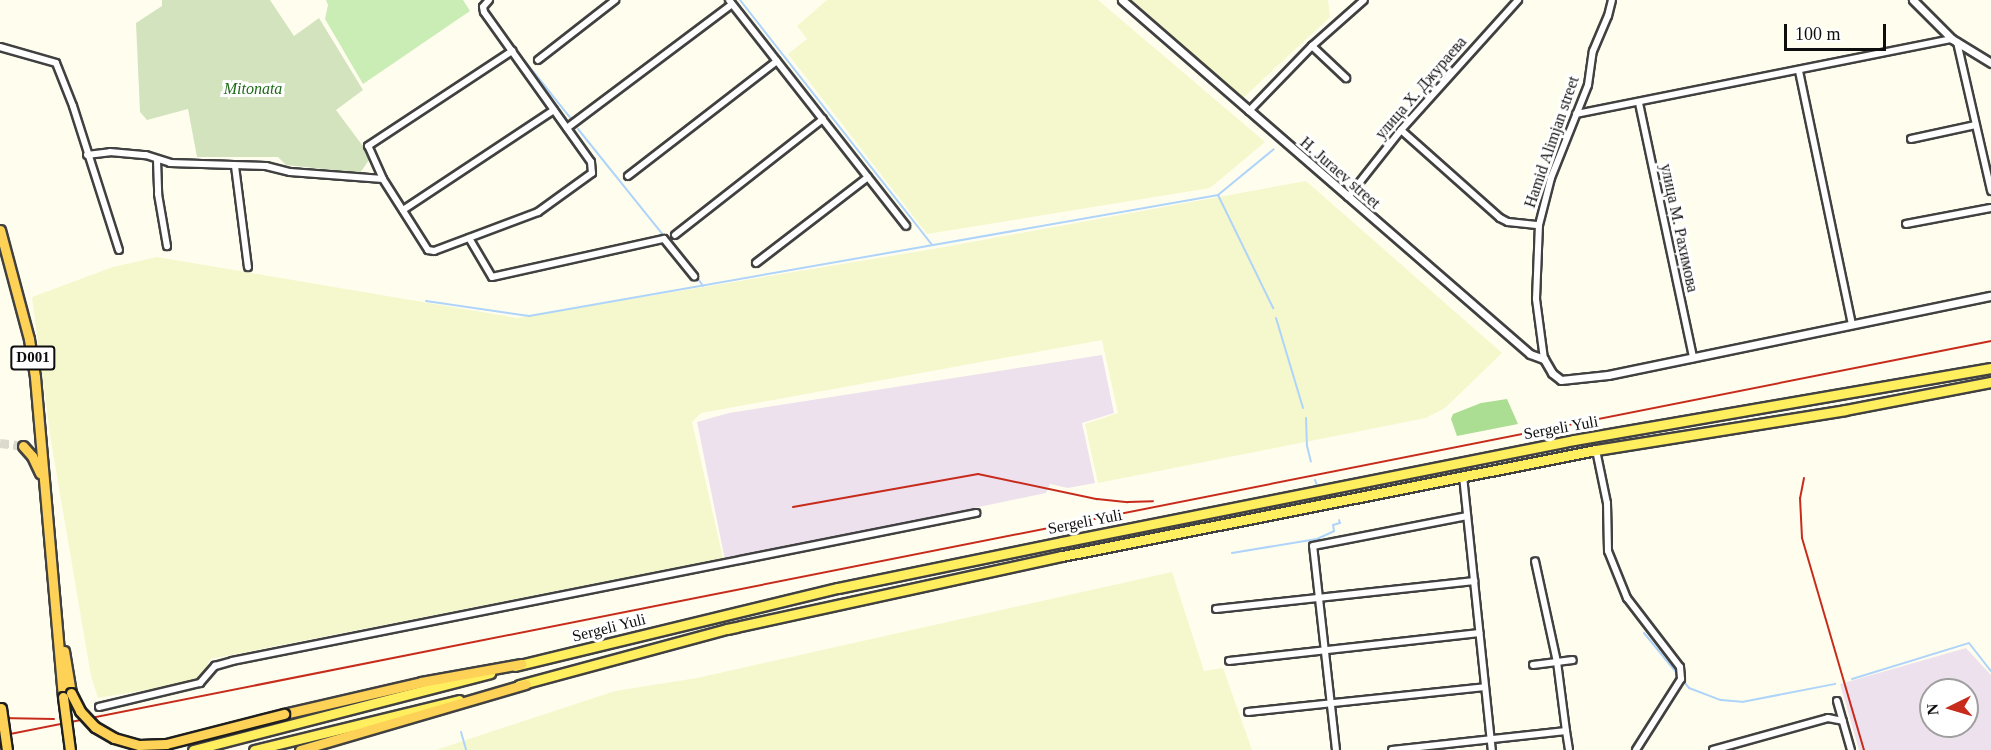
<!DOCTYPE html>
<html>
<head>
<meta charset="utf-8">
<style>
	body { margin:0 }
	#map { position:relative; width:1991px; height:750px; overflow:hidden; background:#fffeee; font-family:Georgia,serif }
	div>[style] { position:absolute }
	.industrial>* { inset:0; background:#ede1ed }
	.farmland>* { inset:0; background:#f5f7cc }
	.green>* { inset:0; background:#caecb5 }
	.forest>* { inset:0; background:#abde93 }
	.cemetery>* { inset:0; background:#d2e3be }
	.stream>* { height:2px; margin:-1px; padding:0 1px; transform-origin:1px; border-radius:1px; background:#afd4fa }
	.trunk-tunnel>* { height:9px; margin-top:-4.5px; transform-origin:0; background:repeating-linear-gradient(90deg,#dbdacc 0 9px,transparent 0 13.5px) }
	.roads { filter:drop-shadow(2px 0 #414141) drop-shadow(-2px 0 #414141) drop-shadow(0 2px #414141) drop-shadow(0 -2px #414141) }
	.minor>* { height:6px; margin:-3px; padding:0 3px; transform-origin:3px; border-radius:3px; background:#fff }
	.tertiary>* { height:7px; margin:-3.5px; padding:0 3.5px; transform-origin:3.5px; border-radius:3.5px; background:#fff }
	.primary>* { height:9px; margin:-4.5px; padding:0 4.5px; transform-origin:4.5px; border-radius:4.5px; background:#ffee5e }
	.trunk>* { height:9px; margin:-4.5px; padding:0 4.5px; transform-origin:4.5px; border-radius:4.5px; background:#fed256 }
	.rail>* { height:2px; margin:-1px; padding:0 1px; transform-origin:1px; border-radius:1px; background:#c72b1c }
	.bridges { filter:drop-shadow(2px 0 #1f1f1f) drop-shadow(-2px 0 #1f1f1f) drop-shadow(0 2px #1f1f1f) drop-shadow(0 -2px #1f1f1f) }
	.trunk-bridge>* { height:9px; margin:-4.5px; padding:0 4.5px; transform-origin:4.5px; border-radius:4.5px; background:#fed256 }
	span { translate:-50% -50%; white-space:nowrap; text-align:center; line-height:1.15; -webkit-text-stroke:6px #fff; paint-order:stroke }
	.shield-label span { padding:2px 4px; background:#fff; border:2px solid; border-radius:4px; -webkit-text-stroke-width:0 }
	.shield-label { font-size:15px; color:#0e0e0e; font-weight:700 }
	.street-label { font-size:16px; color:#0e0e0e }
	.park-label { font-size:16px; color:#1f6a19; font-style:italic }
	.north { position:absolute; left:1919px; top:678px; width:60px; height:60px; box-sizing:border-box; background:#fff; border:2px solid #9f9f9f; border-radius:50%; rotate:265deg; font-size:16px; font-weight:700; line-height:24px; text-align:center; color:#0e0e0e }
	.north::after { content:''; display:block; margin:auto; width:21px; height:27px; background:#c72b1c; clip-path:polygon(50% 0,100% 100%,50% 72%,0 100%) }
	.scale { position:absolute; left:1784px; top:24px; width:102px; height:27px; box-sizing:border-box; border:3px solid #0e0e0e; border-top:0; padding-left:8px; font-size:18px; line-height:21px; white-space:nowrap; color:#0e0e0e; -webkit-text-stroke:4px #fff; paint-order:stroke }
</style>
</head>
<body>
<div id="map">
	<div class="industrial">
		<div style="clip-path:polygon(1102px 355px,1114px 413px,1082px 423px,1095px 483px,1068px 488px,1050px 484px,1046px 493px,725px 560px,697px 422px,729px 413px)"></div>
		<div style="clip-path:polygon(evenodd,1966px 648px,1991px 675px,1991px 750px,1859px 750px,1840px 684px,1966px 648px,1931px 690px,1967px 690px,1967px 726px,1931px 726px,1931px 690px)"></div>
	</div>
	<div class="farmland">
		<div style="clip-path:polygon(827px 0,1098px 0,1265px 142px,1210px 188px,927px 234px,788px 54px,807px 39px,797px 26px)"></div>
		<div style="clip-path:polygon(1132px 0,1328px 0,1330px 17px,1243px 98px)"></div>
		<div style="clip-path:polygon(1306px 181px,1502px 353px,1445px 408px,1426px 418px,1098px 483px,1085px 424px,1118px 413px,1102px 340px,701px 413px,692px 422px,723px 558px,210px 659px,205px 671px,196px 681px,98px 698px,91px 676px,51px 441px,32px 297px,113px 267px,157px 257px,517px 318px,939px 248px)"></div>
		<div style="clip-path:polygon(1172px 572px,1204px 671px,1223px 668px,1252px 750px,436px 750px,615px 691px,697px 678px)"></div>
	</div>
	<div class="green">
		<div style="clip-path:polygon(326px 0,463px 0,470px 11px,363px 84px,325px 19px,328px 5px)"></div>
	</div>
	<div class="forest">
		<div style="clip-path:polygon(1507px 399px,1518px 424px,1457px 436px,1451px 419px,1453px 414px,1481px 403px)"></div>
	</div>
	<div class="cemetery">
		<div style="clip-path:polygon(162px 0,270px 0,294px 36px,319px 18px,363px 90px,336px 110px,371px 157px,360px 173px,286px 165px,278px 157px,197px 157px,188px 109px,147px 120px,140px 112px,136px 23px,162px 6px)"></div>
	</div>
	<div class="stream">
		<div style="left:740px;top:0;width:311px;rotate:51.9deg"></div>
		<div style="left:524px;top:60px;width:77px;rotate:51.3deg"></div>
		<div style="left:578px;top:129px;width:137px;rotate:51.2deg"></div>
		<div style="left:1218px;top:195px;width:126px;rotate:64deg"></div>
		<div style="left:696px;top:276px;width:12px;rotate:55deg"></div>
		<div style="left:426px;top:301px;width:104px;rotate:8.3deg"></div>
		<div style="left:529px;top:316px;width:700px;rotate:-9.96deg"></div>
		<div style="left:1218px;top:195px;width:72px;rotate:-39.4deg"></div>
		<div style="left:1276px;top:318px;width:94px;rotate:73.3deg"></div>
		<div style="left:1306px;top:418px;width:28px;rotate:88deg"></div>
		<div style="left:1307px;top:446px;width:16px;rotate:76deg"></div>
		<div style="left:1315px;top:480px;width:9px;rotate:69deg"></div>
		<div style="left:1232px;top:553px;width:86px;rotate:-9.4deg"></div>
		<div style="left:1317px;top:539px;width:19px;rotate:-25deg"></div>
		<div style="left:1334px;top:531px;width:6px;rotate:-99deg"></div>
		<div style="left:1333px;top:525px;width:7px;rotate:-16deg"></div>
		<div style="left:1340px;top:523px;width:3px;rotate:-108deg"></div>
		<div style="left:1644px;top:633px;width:71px;rotate:50.7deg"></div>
		<div style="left:1689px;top:688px;width:34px;rotate:21deg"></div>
		<div style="left:1721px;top:700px;width:21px;rotate:5deg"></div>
		<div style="left:1742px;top:702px;width:95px;rotate:-11deg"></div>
		<div style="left:1852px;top:679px;width:122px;rotate:-17.1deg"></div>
		<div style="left:1969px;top:643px;width:36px;rotate:52deg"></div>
		<div style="left:461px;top:732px;width:19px;rotate:74deg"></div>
	</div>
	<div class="trunk-tunnel">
		<div style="left:0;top:443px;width:23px;rotate:7deg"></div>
	</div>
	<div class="roads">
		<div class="minor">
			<div style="left:489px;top:0;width:9px;rotate:131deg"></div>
			<div style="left:483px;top:7px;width:5px;rotate:79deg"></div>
			<div style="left:484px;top:12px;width:184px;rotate:54.5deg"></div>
			<div style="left:591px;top:162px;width:11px;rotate:85deg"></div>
			<div style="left:592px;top:173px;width:67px;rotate:144.2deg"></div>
			<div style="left:538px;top:212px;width:111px;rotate:159.4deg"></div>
			<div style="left:434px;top:251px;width:6px;rotate:-171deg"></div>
			<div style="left:428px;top:250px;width:84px;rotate:-122.4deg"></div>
			<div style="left:383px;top:179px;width:36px;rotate:-114deg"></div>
			<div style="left:368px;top:146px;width:173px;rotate:-33.4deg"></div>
			<div style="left:729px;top:0;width:287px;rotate:51.9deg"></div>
			<div style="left:1957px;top:42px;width:153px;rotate:77.1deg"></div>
			<div style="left:1312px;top:46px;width:47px;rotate:43.3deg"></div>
			<div style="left:0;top:47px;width:58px;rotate:15.9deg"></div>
			<div style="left:56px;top:63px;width:46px;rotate:68.4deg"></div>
			<div style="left:73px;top:106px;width:151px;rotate:72.3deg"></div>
			<div style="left:538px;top:60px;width:98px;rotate:-37.9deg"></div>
			<div style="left:1799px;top:71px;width:258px;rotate:78.2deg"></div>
			<div style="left:1639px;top:103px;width:261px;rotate:78deg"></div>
			<div style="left:1249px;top:111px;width:91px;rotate:-45.9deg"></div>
			<div style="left:1312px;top:46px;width:69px;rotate:-41.5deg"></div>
			<div style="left:1576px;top:114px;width:383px;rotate:-11.3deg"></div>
			<div style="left:567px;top:128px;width:206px;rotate:-36.9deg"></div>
			<div style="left:1401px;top:130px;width:132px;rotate:41.6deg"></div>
			<div style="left:1500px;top:218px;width:9px;rotate:27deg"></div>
			<div style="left:1508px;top:222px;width:31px;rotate:6deg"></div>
			<div style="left:1911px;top:139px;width:66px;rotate:-12.2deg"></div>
			<div style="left:87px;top:155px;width:23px;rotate:-7deg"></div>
			<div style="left:110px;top:152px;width:36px;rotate:5deg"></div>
			<div style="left:146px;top:155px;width:25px;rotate:18deg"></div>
			<div style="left:170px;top:163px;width:96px;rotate:1.8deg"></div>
			<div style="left:266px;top:166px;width:25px;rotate:14deg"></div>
			<div style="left:290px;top:172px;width:93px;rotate:4.3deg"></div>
			<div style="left:157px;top:160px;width:34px;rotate:88deg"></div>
			<div style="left:158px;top:194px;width:53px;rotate:80.2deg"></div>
			<div style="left:235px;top:166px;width:102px;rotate:82.7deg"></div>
			<div style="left:628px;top:176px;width:188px;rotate:-37.7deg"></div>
			<div style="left:1348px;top:197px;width:85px;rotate:-51.7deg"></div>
			<div style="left:1401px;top:130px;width:175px;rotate:-48deg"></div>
			<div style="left:403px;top:210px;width:181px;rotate:-33.5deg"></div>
			<div style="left:1906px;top:224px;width:86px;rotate:-10.7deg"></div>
			<div style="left:675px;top:235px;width:188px;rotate:-38.1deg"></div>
			<div style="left:469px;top:238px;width:45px;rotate:59.5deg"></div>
			<div style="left:492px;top:277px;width:176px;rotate:-12.5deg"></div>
			<div style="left:664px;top:239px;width:48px;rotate:51deg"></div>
			<div style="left:756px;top:263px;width:141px;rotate:-37.5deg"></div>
			<div style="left:1544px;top:359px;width:61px;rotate:-97.6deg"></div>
			<div style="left:1536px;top:299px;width:74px;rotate:-87.7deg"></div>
			<div style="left:1539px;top:225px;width:49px;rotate:-75.7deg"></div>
			<div style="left:1551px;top:178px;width:100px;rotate:-68.3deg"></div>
			<div style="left:1588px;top:85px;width:34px;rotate:-82deg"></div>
			<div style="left:1593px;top:51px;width:38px;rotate:-67deg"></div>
			<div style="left:1608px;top:16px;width:16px;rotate:-76deg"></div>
			<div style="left:1596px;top:450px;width:54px;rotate:78.3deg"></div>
			<div style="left:1607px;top:503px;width:48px;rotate:88.8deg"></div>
			<div style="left:1608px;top:551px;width:51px;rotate:68deg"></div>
			<div style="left:1627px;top:598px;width:87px;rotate:52.5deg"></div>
			<div style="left:1680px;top:667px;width:12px;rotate:85deg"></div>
			<div style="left:1681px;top:679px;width:84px;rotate:122.4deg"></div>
			<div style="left:1463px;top:476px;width:276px;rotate:84deg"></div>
			<div style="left:1216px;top:609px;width:260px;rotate:-6.2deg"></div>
			<div style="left:1229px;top:661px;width:252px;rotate:-6.4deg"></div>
			<div style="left:1533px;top:665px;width:40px;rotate:-7.1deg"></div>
			<div style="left:1837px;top:701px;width:51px;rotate:74.1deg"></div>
			<div style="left:99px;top:707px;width:104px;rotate:-13.4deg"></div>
			<div style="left:200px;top:683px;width:23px;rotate:-49deg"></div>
			<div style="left:215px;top:666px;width:18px;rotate:-16deg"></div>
			<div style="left:232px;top:661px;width:759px;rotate:-11.25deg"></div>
			<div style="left:1248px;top:712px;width:238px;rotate:-6deg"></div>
			<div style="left:1566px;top:731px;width:19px;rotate:81deg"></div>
			<div style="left:1336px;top:750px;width:205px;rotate:-96.4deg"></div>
			<div style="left:1313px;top:546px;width:157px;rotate:-11deg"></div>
			<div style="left:1392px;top:750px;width:175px;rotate:-6.2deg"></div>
			<div style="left:1566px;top:731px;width:70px;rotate:-97.4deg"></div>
			<div style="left:1557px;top:662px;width:103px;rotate:-102.3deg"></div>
			<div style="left:1713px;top:750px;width:119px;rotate:-15.5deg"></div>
			<div style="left:1828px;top:718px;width:15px;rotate:11deg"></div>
		</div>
		<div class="tertiary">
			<div style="left:1122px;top:0;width:540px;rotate:40.95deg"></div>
			<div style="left:1530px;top:354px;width:15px;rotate:20deg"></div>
			<div style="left:1544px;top:359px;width:16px;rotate:60deg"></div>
			<div style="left:1552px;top:373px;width:11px;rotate:38deg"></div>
			<div style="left:1561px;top:380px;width:47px;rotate:-6.1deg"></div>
			<div style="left:1608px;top:375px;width:391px;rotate:-11.7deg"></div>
			<div style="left:1913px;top:0;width:55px;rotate:45deg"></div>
			<div style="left:1952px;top:39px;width:46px;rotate:31.6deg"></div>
		</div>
		<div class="primary">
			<div style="left:515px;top:666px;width:332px;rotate:-13.6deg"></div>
			<div style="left:838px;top:588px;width:229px;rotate:-11.6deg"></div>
			<div style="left:1062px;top:542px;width:522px;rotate:-11.27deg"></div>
			<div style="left:1574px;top:440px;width:423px;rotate:-9.8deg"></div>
			<div style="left:519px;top:685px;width:215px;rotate:-15.1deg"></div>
			<div style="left:727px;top:629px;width:343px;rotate:-12.3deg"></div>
			<div style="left:1062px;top:556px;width:544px;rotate:-11.23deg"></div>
			<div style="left:1596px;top:450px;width:252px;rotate:-9.1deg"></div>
			<div style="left:1845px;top:410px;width:149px;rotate:-10.9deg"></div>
			<div style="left:193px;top:750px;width:307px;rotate:-14.5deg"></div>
			<div style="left:254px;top:750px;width:211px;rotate:-13.7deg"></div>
		</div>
		<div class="trunk">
			<div style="left:0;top:230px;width:113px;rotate:75.1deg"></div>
			<div style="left:29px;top:339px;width:38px;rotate:81deg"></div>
			<div style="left:35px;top:377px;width:321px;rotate:85deg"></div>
			<div style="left:23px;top:446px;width:13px;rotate:48deg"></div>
			<div style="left:32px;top:456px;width:19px;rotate:65deg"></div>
			<div style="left:64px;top:651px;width:43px;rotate:80.5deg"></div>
			<div style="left:284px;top:714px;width:141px;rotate:-13.1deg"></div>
			<div style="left:421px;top:682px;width:102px;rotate:-10.2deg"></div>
			<div style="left:300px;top:750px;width:235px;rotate:-16.3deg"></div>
		</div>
	</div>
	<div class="rail">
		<div style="left:1804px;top:478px;width:20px;rotate:101deg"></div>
		<div style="left:1800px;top:498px;width:40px;rotate:87.1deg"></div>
		<div style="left:1802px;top:538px;width:221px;rotate:73.7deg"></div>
		<div style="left:793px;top:507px;width:188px;rotate:-10.1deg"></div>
		<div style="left:978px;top:474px;width:122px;rotate:11.9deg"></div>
		<div style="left:1097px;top:499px;width:31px;rotate:6deg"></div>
		<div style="left:1128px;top:502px;width:25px;rotate:-2deg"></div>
		<div style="left:0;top:718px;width:54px;rotate:1.1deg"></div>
		<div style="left:0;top:736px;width:2030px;rotate:-11.22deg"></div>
	</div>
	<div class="bridges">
		<div class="trunk-bridge">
			<div style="left:71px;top:693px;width:20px;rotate:63deg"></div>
			<div style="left:80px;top:711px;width:22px;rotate:47deg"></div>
			<div style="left:95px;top:727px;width:22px;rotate:30deg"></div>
			<div style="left:114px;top:738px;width:26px;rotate:16deg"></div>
			<div style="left:139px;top:745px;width:27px;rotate:-2deg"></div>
			<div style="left:166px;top:744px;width:122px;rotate:-14.3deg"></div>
			<div style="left:63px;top:697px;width:53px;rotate:82.5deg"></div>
			<div style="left:1px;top:708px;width:42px;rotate:81.9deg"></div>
		</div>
	</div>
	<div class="shield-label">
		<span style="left:33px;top:358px">D001</span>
	</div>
	<div class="street-label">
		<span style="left:1421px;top:88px;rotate:-49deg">улица Х. Джураева</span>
		<span style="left:1552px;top:142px;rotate:-71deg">Hamid Alimjan street</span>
		<span style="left:1340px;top:173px;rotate:41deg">H. Juraev street</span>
		<span style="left:1679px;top:228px;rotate:78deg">улица М. Рахимова</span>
		<span style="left:1561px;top:428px;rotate:-10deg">Sergeli Yuli</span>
		<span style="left:1085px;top:522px;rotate:-11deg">Sergeli Yuli</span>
		<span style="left:609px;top:628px;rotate:-14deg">Sergeli Yuli</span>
	</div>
	<div class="park-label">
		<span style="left:253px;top:89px">Mitonata</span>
	</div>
	<div class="north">N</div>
	<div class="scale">100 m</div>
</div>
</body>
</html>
